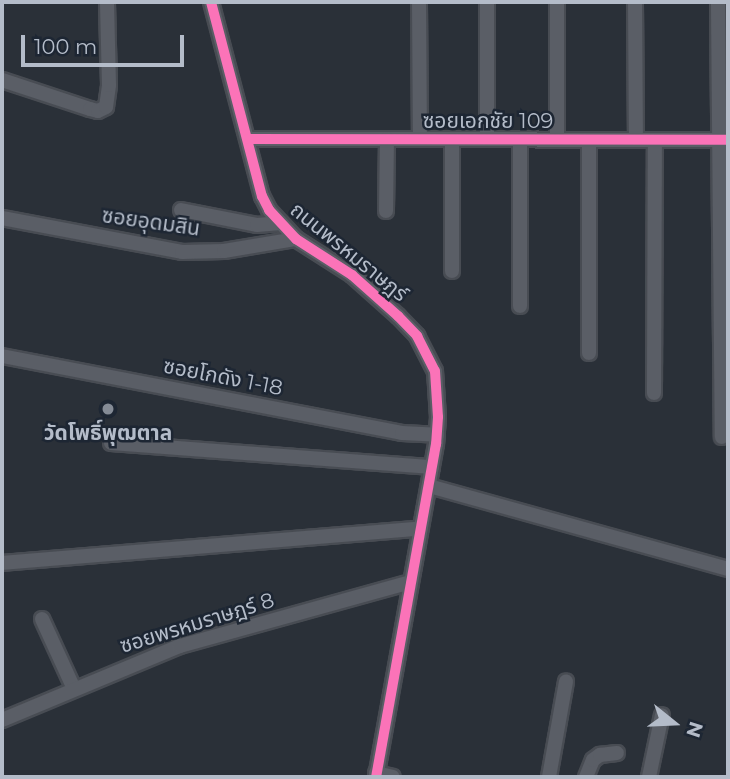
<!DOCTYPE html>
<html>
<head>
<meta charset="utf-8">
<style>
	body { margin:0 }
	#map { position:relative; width:730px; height:779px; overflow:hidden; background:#2a3038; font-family:Montserrat,"Noto Sans Thai",sans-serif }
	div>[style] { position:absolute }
	.roads { filter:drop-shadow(2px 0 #484c53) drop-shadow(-2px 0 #484c53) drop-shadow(0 2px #484c53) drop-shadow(0 -2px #484c53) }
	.minor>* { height:14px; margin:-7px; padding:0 7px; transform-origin:7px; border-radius:7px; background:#5a5e66 }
	.cycleway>* { height:10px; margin:-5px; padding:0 5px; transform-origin:5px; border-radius:5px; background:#fb73b8 }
	.dots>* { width:19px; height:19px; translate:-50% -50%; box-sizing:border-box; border:4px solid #1d2633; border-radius:50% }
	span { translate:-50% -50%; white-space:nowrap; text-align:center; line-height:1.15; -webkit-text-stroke:5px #1d2633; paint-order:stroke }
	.street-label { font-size:21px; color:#b4bcc9 }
	.poi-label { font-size:21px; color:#b4bcc9; font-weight:700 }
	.frame { position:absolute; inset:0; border:4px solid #b4bcc9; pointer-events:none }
	.north { position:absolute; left:639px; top:688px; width:70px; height:70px; -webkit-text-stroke:5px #1d2633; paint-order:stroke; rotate:108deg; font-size:19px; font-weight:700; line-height:28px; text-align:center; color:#b4bcc9 }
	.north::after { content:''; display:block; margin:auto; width:24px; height:32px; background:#b4bcc9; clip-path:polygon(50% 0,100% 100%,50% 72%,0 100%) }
	.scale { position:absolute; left:21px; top:35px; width:163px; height:32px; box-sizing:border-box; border:4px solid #b4bcc9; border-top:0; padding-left:9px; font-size:21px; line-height:24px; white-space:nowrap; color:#b4bcc9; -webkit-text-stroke:5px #1d2633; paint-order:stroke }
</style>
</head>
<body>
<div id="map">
	<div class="roads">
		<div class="minor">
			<div style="left:211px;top:2px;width:201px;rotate:75.3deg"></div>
			<div style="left:262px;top:196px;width:16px;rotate:63deg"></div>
			<div style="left:269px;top:210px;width:40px;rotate:47deg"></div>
			<div style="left:296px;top:239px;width:67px;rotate:32.7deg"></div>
			<div style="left:352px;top:275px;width:62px;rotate:41.7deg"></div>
			<div style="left:398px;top:316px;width:28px;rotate:46deg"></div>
			<div style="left:417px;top:336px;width:39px;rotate:63deg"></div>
			<div style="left:435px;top:371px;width:46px;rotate:86.3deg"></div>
			<div style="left:438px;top:417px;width:27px;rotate:94deg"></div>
			<div style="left:436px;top:444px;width:338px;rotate:100.2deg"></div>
			<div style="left:419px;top:2px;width:137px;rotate:89.6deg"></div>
			<div style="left:487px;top:2px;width:137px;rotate:90deg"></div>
			<div style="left:557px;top:2px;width:138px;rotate:90deg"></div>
			<div style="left:635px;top:2px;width:138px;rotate:89.6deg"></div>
			<div style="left:718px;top:2px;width:435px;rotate:89.5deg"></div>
			<div style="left:2px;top:80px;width:93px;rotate:18.2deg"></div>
			<div style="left:90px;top:109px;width:8px;rotate:14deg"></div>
			<div style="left:98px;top:111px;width:9px;rotate:-27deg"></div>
			<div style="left:106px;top:107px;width:22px;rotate:-82deg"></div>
			<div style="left:109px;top:85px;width:83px;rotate:-91.4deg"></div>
			<div style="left:248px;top:139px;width:480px;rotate:0.1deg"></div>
			<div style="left:589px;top:140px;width:213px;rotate:90deg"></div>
			<div style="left:181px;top:210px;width:77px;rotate:11.2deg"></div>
			<div style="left:257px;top:225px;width:21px;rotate:-5deg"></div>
			<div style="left:386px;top:211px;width:72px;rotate:-89.2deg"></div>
			<div style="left:2px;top:218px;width:183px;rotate:10.7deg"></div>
			<div style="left:182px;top:252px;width:42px;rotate:-1.4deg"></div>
			<div style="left:224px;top:251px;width:73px;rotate:-9.5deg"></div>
			<div style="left:452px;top:271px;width:131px;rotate:-90deg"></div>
			<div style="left:520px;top:306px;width:166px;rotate:-90deg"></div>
			<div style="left:2px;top:356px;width:407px;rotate:10.9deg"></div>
			<div style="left:402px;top:433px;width:35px;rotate:3deg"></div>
			<div style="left:654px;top:393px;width:252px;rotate:-89.8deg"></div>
			<div style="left:111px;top:443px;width:322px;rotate:4.3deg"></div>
			<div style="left:429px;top:486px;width:310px;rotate:15.5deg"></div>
			<div style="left:2px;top:563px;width:419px;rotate:-4.7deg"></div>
			<div style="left:42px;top:619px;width:77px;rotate:65.4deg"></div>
			<div style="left:2px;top:720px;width:193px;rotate:-22.6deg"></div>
			<div style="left:180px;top:646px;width:239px;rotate:-15.5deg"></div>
			<div style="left:376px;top:773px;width:17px;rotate:13deg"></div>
			<div style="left:549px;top:777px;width:97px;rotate:-79.9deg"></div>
			<div style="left:586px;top:777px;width:18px;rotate:-68deg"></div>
			<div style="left:593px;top:760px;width:9px;rotate:-36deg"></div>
			<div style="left:600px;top:755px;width:17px;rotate:-7deg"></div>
			<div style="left:649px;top:777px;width:63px;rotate:-78.2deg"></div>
		</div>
	</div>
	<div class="cycleway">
		<div style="left:211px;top:2px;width:201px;rotate:75.3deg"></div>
		<div style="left:262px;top:196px;width:16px;rotate:63deg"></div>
		<div style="left:269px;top:210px;width:40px;rotate:47deg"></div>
		<div style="left:296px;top:239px;width:67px;rotate:32.7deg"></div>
		<div style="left:352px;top:275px;width:62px;rotate:41.7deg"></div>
		<div style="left:398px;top:316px;width:28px;rotate:46deg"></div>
		<div style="left:417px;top:336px;width:39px;rotate:63deg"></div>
		<div style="left:435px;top:371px;width:46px;rotate:86.3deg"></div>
		<div style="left:438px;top:417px;width:27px;rotate:94deg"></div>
		<div style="left:436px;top:444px;width:338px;rotate:100.2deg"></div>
		<div style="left:248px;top:139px;width:480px;rotate:0.1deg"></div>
	</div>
	<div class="dots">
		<div style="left:108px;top:409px;background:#848b96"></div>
	</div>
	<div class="street-label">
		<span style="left:488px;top:121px">ซอยเอกชัย 109</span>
		<span style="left:151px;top:222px;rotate:8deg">ซอยอุดมสิน</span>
		<span style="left:349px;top:252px;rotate:39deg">ถนนพรหมราษฎร์</span>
		<span style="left:223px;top:377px;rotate:11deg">ซอยโกดัง 1-18</span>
		<span style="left:197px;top:623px;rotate:-17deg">ซอยพรหมราษฎร์ 8</span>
	</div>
	<div class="poi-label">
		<span style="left:108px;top:433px">วัดโพธิ์พุฒตาล</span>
	</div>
	<div class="frame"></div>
	<div class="north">N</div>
	<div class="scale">100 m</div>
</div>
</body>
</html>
